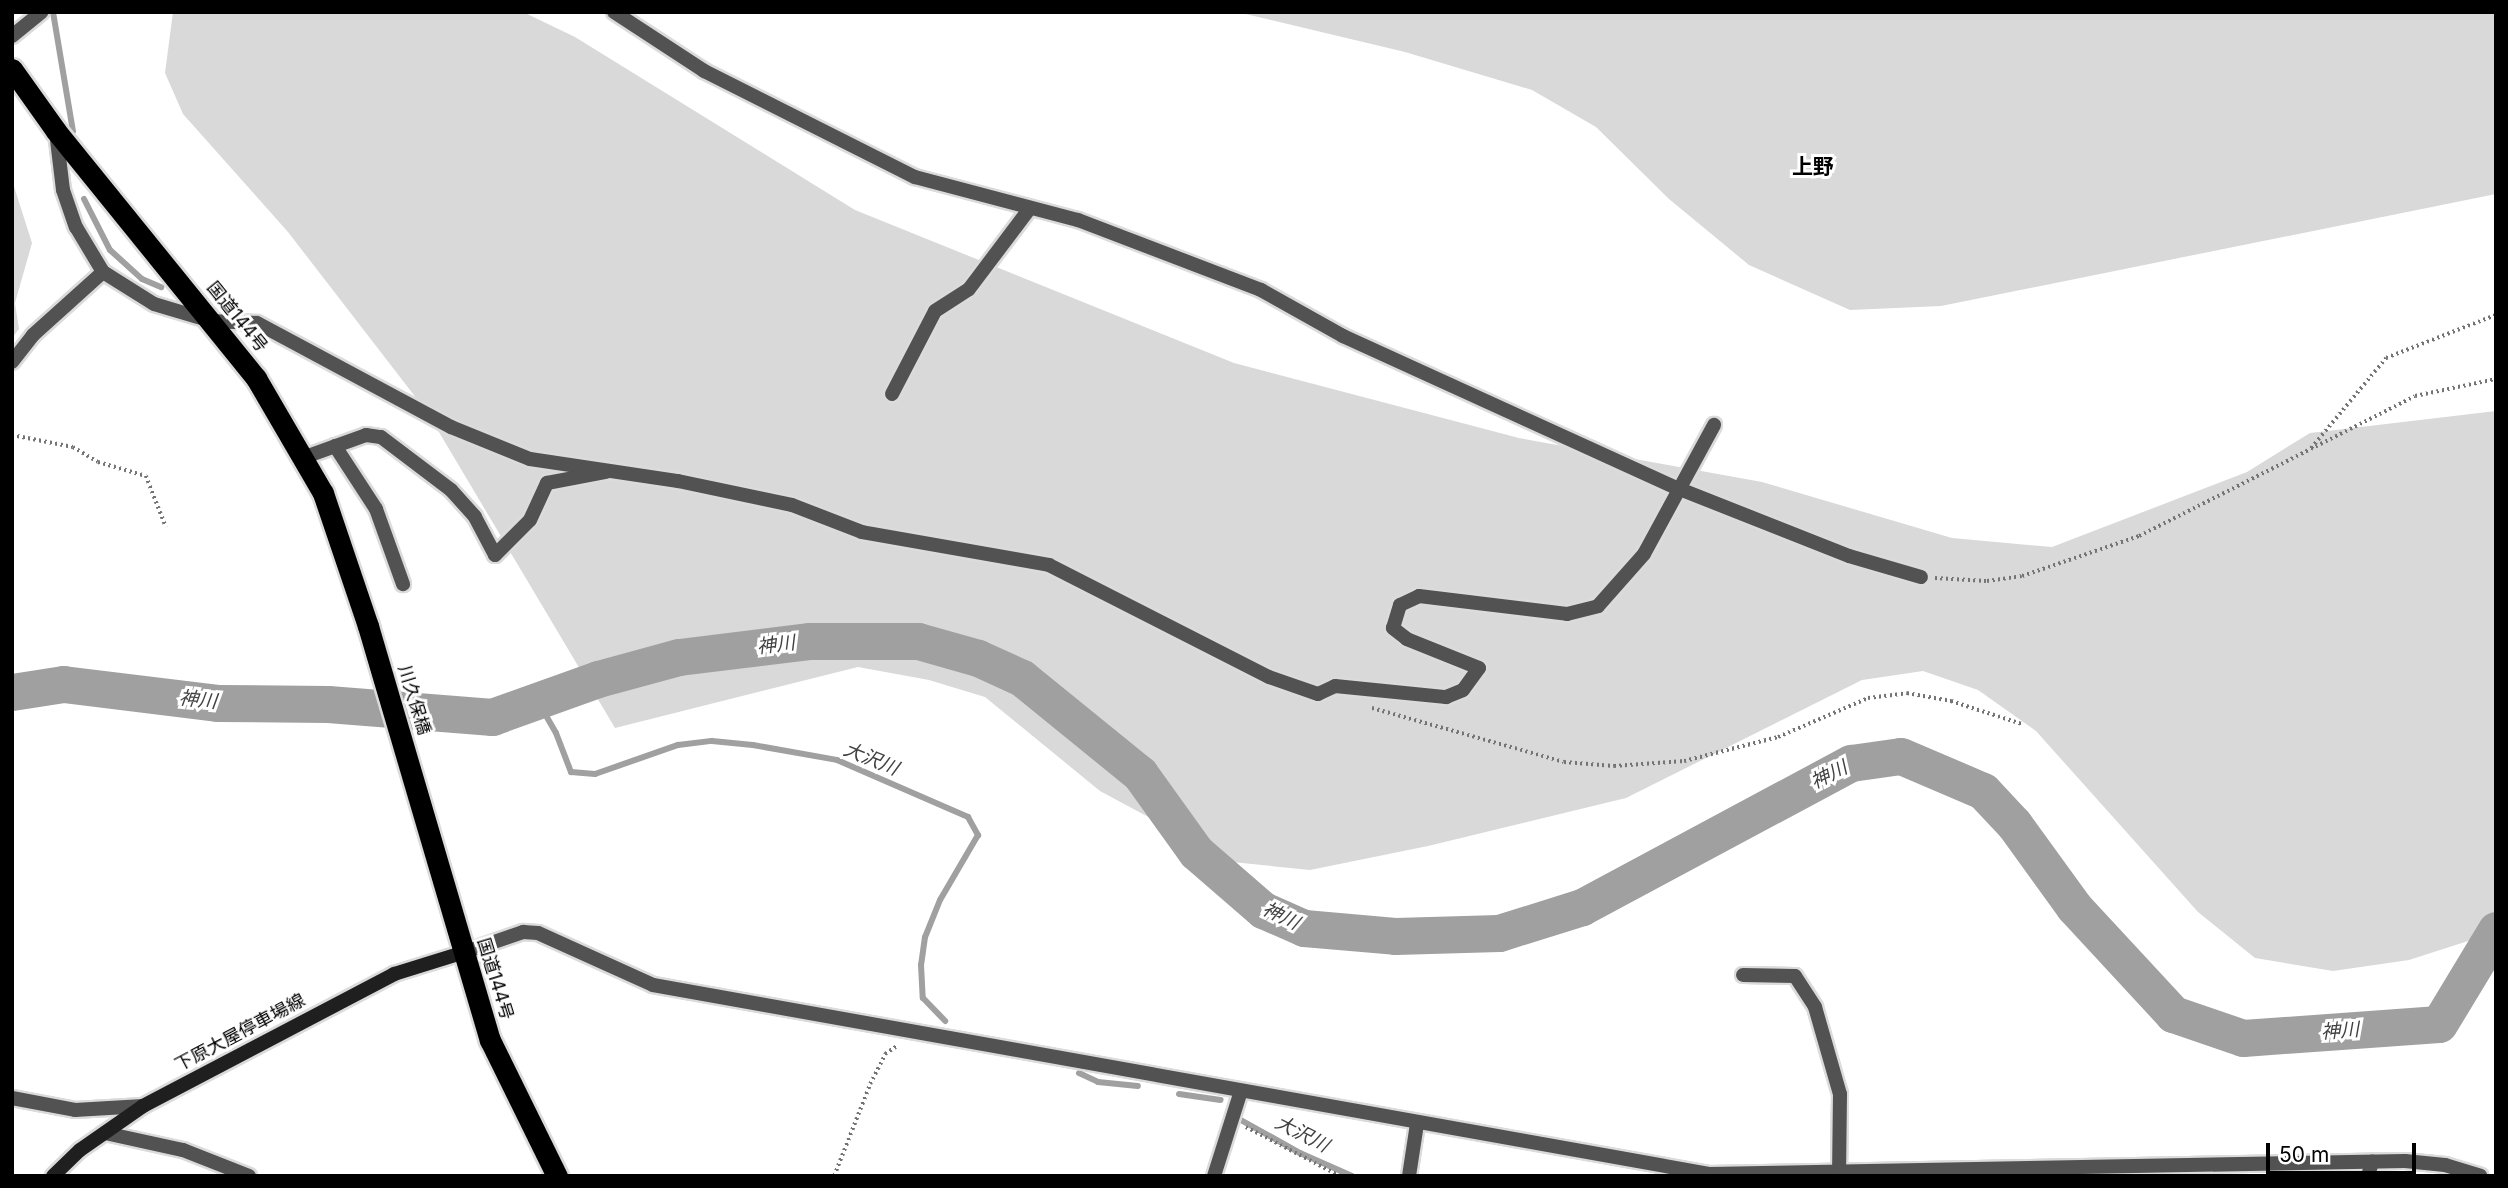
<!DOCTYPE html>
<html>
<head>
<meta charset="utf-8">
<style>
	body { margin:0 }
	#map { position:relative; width:2508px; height:1188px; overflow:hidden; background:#fff; font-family:Inter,"Noto Sans JP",sans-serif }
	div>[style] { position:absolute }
	.green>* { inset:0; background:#d9d9d9 }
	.stream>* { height:6px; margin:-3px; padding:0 3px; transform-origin:3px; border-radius:3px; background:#a0a0a0 }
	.river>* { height:37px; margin:-18.5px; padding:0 18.5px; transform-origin:18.5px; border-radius:18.5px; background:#a0a0a0 }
	.path>* { height:3.5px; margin-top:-1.75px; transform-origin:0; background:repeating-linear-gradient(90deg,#747474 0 2px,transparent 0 5.5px) }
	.roads { filter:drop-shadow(2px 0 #dbdbdb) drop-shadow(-2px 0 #dbdbdb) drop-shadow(0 2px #dbdbdb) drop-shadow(0 -2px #dbdbdb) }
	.street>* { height:14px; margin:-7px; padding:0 7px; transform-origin:7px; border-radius:7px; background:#525252 }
	.secondary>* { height:14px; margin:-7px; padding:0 7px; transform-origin:7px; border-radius:7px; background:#1f1f1f }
	.highway>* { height:21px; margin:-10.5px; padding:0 10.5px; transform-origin:10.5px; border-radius:10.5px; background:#000 }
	span { translate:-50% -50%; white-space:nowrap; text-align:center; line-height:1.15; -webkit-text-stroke:6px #fff; paint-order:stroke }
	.street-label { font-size:18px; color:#000 }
	.water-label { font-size:19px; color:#414141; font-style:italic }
	.quarter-label { font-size:21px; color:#000; font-weight:700 }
	.frame { position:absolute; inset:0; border:14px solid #000; pointer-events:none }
	.scale { position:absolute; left:2266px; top:1143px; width:150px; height:32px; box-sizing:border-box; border:4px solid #000; border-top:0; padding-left:9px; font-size:21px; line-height:24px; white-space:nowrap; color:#000; -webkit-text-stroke:5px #fff; paint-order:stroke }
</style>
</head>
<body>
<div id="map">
	<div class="green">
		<div style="clip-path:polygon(173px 12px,523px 12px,575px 37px,855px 210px,1234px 363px,1519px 438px,1762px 482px,1952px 538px,2052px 547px,2247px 472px,2310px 433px,2496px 411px,2496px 932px,2409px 960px,2333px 971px,2255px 958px,2198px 912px,2036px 731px,1978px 690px,1923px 671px,1862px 680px,1626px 798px,1428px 846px,1310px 870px,1232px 862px,1100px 791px,985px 697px,929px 680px,858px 667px,615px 728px,427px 412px,288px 232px,183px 114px,165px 73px)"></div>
		<div style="clip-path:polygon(1237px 12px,2496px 12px,2496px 194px,1941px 306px,1850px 310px,1749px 265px,1669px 199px,1596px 127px,1532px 90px,1405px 52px)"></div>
		<div style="clip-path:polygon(12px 180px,32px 243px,15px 303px,19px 329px,12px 338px)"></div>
	</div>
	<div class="stream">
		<div style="left:53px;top:12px;width:121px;rotate:80.5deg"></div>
		<div style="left:84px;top:199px;width:57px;rotate:63deg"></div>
		<div style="left:110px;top:250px;width:43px;rotate:42.2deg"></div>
		<div style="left:142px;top:279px;width:21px;rotate:23deg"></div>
		<div style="left:537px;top:700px;width:38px;rotate:60deg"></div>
		<div style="left:556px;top:733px;width:42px;rotate:69deg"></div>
		<div style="left:571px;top:772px;width:24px;rotate:5deg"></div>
		<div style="left:595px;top:774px;width:88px;rotate:-19.3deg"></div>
		<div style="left:678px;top:745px;width:34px;rotate:-7deg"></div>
		<div style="left:712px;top:741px;width:41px;rotate:5.6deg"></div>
		<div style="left:753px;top:745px;width:85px;rotate:10.1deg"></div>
		<div style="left:837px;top:760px;width:143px;rotate:23.5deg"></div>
		<div style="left:968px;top:817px;width:21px;rotate:61deg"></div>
		<div style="left:978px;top:835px;width:75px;rotate:120.3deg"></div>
		<div style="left:940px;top:900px;width:40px;rotate:112deg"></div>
		<div style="left:925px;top:937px;width:28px;rotate:98deg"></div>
		<div style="left:921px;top:965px;width:33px;rotate:87deg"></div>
		<div style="left:923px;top:998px;width:32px;rotate:46deg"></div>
		<div style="left:1079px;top:1073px;width:21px;rotate:25deg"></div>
		<div style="left:1098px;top:1082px;width:40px;rotate:5.7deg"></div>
		<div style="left:1179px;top:1094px;width:42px;rotate:8.1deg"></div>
		<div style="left:1239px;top:1119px;width:70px;rotate:29.1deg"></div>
		<div style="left:1300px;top:1153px;width:57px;rotate:23.9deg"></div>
	</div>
	<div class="river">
		<div style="left:12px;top:692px;width:52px;rotate:-8.9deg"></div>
		<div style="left:63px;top:684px;width:155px;rotate:7deg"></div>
		<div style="left:217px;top:703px;width:111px;rotate:0.5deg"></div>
		<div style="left:328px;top:704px;width:165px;rotate:4.5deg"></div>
		<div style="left:492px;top:717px;width:113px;rotate:-19.7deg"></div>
		<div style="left:598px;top:679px;width:84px;rotate:-15.2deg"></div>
		<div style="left:679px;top:657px;width:132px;rotate:-7deg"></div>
		<div style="left:810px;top:641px;width:108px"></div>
		<div style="left:918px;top:641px;width:62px;rotate:15.8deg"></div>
		<div style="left:978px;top:658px;width:48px;rotate:24.4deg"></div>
		<div style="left:1022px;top:678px;width:152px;rotate:39.1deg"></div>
		<div style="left:1140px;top:774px;width:96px;rotate:54.3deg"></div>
		<div style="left:1196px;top:852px;width:89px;rotate:40.9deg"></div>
		<div style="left:1263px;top:910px;width:45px;rotate:23.7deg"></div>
		<div style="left:1304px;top:928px;width:91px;rotate:5deg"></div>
		<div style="left:1395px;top:936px;width:104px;rotate:-1.7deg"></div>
		<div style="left:1499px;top:933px;width:87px;rotate:-17.4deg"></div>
		<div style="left:1582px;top:907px;width:305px;rotate:-28.2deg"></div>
		<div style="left:1851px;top:763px;width:50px;rotate:-8deg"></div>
		<div style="left:1901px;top:756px;width:89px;rotate:23.1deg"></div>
		<div style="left:1983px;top:791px;width:45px;rotate:46.8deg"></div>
		<div style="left:2014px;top:824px;width:102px;rotate:54.1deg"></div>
		<div style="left:2074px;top:907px;width:146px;rotate:47.2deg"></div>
		<div style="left:2173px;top:1014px;width:74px;rotate:18.9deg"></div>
		<div style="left:2243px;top:1038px;width:196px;rotate:-4.1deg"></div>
		<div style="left:2439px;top:1024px;width:110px;rotate:-58.8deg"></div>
	</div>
	<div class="path">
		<div style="left:12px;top:435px;width:62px;rotate:11.1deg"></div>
		<div style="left:73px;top:447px;width:29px;rotate:31deg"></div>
		<div style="left:98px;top:462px;width:50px;rotate:16.3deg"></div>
		<div style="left:146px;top:476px;width:55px;rotate:68.6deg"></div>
		<div style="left:2311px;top:448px;width:117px;rotate:-50.2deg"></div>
		<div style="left:2386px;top:358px;width:118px;rotate:-21.4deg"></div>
		<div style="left:1935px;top:578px;width:52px;rotate:3.3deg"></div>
		<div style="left:1987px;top:581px;width:35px;rotate:-8deg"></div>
		<div style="left:2022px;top:576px;width:124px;rotate:-18.9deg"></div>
		<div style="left:2139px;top:536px;width:309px;rotate:-26.9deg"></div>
		<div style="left:2415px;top:396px;width:83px;rotate:-11.9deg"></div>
		<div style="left:1372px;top:708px;width:199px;rotate:15.7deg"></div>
		<div style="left:1564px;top:762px;width:50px;rotate:4.6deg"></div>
		<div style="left:1614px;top:766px;width:70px;rotate:-4.1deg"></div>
		<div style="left:1684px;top:761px;width:97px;rotate:-14.3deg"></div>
		<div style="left:1778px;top:737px;width:98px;rotate:-23.4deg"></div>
		<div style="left:1868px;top:698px;width:39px;rotate:-7deg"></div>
		<div style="left:1907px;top:693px;width:45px;rotate:10.3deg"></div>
		<div style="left:1951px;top:701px;width:75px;rotate:17.9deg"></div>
		<div style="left:1246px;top:1127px;width:106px;rotate:27.5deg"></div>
		<div style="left:834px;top:1176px;width:99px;rotate:-68.6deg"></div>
		<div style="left:870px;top:1084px;width:34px;rotate:-63deg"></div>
		<div style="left:885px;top:1054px;width:14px;rotate:-34deg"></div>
	</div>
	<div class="roads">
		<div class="street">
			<div style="left:614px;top:12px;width:108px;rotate:33.2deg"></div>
			<div style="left:704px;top:71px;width:236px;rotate:26.7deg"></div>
			<div style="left:915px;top:177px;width:169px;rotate:14.8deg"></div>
			<div style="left:1078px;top:220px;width:196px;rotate:20.9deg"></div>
			<div style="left:1261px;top:290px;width:94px;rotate:29.3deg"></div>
			<div style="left:1343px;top:336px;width:367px;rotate:24.5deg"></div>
			<div style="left:1677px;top:488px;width:185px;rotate:21.6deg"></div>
			<div style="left:1849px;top:556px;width:75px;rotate:16.3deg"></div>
			<div style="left:12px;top:36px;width:38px;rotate:-39deg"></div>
			<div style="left:56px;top:132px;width:58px;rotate:83.1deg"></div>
			<div style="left:63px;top:190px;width:39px;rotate:71deg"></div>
			<div style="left:76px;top:227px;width:52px;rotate:59deg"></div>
			<div style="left:103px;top:272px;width:60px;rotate:32.1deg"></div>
			<div style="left:154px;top:304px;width:59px;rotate:16.6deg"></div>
			<div style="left:211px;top:321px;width:46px;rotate:2.5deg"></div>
			<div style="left:257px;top:323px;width:220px;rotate:28.2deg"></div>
			<div style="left:451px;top:427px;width:85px;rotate:22.1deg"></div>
			<div style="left:530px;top:459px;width:150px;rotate:8.5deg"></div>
			<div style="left:678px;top:481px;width:116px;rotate:11.9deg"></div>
			<div style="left:792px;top:505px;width:75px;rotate:21.1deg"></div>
			<div style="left:862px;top:532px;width:190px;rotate:10deg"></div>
			<div style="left:1049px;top:565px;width:247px;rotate:27deg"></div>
			<div style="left:1269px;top:677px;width:52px;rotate:19.1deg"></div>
			<div style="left:1318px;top:694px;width:19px;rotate:-25deg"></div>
			<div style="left:1335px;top:686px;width:112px;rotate:5.7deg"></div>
			<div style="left:1446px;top:697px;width:18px;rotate:-22deg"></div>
			<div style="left:1463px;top:690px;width:27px;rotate:-54deg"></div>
			<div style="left:1479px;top:668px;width:78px;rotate:-158.1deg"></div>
			<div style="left:1407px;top:639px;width:18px;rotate:-142deg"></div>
			<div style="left:1393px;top:628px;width:24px;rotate:-73deg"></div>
			<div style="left:1400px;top:605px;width:21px;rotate:-25deg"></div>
			<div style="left:1419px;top:596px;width:149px;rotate:6.9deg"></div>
			<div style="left:1567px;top:614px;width:32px;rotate:-14deg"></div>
			<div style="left:1598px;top:606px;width:69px;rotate:-48.5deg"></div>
			<div style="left:1644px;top:554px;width:147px;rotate:-61.5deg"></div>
			<div style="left:12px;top:362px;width:34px;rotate:-52deg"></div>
			<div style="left:33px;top:335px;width:94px;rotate:-42deg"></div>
			<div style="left:892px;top:394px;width:93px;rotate:-62.6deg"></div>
			<div style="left:935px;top:311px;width:40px;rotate:-32.9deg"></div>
			<div style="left:969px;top:289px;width:101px;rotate:-53deg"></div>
			<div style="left:335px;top:446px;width:75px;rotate:56.9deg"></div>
			<div style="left:376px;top:509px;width:80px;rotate:70.2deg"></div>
			<div style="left:305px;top:457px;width:65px;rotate:-19.8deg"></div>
			<div style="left:366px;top:435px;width:15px;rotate:8deg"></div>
			<div style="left:381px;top:437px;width:88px;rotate:37.1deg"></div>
			<div style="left:451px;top:490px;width:36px;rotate:48deg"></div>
			<div style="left:475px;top:517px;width:43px;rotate:62.2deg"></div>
			<div style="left:495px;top:555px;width:49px;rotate:-45deg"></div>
			<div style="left:530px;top:520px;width:41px;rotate:-65.3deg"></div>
			<div style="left:547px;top:483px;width:60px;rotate:-10.6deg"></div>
			<div style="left:462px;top:953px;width:65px;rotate:-19deg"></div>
			<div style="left:523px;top:932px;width:15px;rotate:4deg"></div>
			<div style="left:538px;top:933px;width:126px;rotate:24.3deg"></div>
			<div style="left:653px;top:985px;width:1074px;rotate:10.14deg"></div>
			<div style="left:1710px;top:1174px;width:695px;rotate:-1.07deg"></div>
			<div style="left:2405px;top:1161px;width:40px;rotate:5.7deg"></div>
			<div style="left:2445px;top:1165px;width:37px;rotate:17deg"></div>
			<div style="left:1743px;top:975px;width:52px;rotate:1.1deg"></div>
			<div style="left:1795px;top:976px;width:37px;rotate:57deg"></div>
			<div style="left:1815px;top:1007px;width:91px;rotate:74deg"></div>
			<div style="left:1840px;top:1094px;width:79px;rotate:90.7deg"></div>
			<div style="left:12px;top:1098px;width:64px;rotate:10.8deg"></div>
			<div style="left:75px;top:1110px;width:68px;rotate:-3.4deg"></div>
			<div style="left:105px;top:1133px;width:80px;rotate:12.3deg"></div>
			<div style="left:183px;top:1150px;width:71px;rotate:21.5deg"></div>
			<div style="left:1214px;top:1176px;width:89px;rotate:-72.4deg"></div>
			<div style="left:1409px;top:1176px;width:53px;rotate:-81.3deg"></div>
			<div style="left:2368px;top:1176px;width:15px;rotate:-74deg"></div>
		</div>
		<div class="secondary">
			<div style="left:53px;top:1176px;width:37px;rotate:-44deg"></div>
			<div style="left:80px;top:1150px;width:77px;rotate:-34.9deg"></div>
			<div style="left:143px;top:1106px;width:284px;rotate:-27.7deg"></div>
			<div style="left:394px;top:974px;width:71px;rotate:-17.2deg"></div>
		</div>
		<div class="highway">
			<div style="left:12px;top:69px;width:76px;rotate:54.6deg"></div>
			<div style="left:56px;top:131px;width:318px;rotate:51deg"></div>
			<div style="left:256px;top:378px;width:133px;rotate:59.8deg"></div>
			<div style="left:323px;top:493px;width:140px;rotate:71.3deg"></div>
			<div style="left:368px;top:626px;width:432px;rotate:73.6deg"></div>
			<div style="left:490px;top:1040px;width:152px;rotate:63.8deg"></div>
		</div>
	</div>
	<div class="street-label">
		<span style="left:237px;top:317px;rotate:51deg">国道144号</span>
		<span style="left:414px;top:700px;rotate:73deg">川久保橋</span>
		<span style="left:495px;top:979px;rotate:73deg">国道144号</span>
		<span style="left:240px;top:1033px;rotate:-28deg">下原大屋停車場線</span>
	</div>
	<div class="water-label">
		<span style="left:776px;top:645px;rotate:-7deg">神川</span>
		<span style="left:198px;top:700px;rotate:6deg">神川</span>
		<span style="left:871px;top:759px;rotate:22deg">大沢川</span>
		<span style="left:1829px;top:775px;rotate:-27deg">神川</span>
		<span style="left:1281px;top:916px;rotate:26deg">神川</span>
		<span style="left:2340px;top:1031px;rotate:-4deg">神川</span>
		<span style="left:1302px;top:1134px;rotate:27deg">大沢川</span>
	</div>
	<div class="quarter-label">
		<span style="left:1813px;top:167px">上野</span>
	</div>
	<div class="frame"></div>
	<div class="scale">50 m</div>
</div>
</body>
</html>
